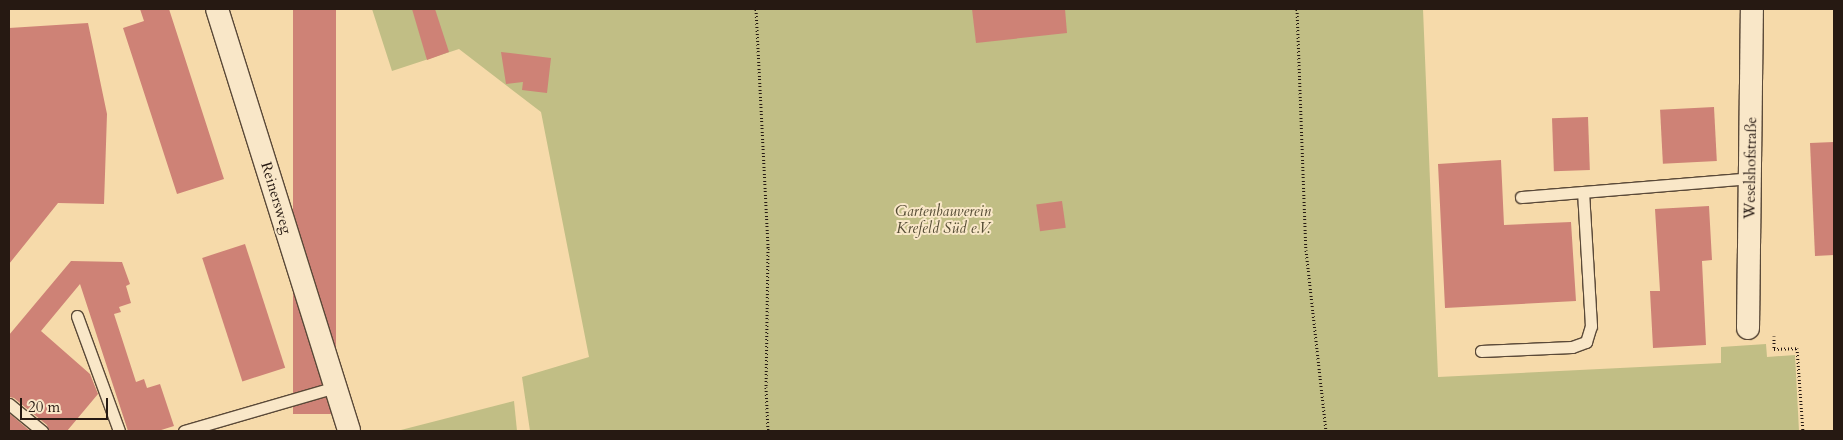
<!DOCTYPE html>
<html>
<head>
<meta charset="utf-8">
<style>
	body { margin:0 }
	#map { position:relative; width:1843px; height:440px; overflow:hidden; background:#f6daaa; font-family:Cardo,serif }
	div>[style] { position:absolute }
	.green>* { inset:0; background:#c1be85 }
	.building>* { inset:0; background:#ce8276; transform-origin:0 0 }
	.path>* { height:3px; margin-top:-1.5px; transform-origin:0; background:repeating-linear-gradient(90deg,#261912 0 1px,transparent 0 3.5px) }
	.roads { filter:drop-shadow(1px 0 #5a4938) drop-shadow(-1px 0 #5a4938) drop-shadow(0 1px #5a4938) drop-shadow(0 -1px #5a4938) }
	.service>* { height:11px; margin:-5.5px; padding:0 5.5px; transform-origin:5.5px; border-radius:5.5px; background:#f9e7c8 }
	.minor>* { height:22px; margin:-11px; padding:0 11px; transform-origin:11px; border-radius:11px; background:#f9e7c8 }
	span { translate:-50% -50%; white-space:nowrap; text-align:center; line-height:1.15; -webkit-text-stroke:4px #f9e7c8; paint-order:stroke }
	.street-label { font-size:15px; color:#261912 }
	.park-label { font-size:15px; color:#544b34; font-style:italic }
	.frame { position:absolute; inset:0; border:10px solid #261912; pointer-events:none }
	.scale { position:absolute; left:20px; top:398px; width:88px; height:22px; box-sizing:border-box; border:2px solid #261912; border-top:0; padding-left:6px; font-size:15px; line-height:18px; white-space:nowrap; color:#261912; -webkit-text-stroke:4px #f9e7c8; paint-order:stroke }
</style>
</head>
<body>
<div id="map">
	<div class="green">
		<div style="clip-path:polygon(372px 9px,1423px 9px,1438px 377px,1721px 363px,1721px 347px,1766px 344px,1767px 357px,1795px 355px,1799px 431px,530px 431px,522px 377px,589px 357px,541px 112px,459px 49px,392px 71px)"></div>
		<div style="clip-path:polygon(514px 401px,517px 431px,397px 431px)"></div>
	</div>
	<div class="building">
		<div style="clip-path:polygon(140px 9px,169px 9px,224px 179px,177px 194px,123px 28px,144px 21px)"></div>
		<div style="left:293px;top:9px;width:43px;height:405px"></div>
		<div style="clip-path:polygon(412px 9px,435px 9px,449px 52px,427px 60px)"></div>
		<div style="clip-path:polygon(972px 9px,1065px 9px,1067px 33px,976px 43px)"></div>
		<div style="clip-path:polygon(88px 23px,107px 114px,104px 204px,58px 203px,9px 264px,9px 28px)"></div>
		<div style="clip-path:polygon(501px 52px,551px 58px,547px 93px,522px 90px,523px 82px,506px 84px)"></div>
		<div style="left:1714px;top:107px;width:54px;height:54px;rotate:87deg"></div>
		<div style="left:1588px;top:117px;width:53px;height:36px;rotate:88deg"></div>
		<div style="clip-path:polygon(1834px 142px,1834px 255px,1815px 256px,1810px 143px)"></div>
		<div style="clip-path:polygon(1501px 160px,1504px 225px,1571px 222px,1576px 301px,1445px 308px,1438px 164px)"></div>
		<div style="left:1062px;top:201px;width:27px;height:26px;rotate:82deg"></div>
		<div style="clip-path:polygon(1709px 206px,1712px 260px,1702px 261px,1706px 345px,1653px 348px,1650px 291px,1660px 291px,1655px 209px)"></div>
		<div style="left:245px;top:244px;width:130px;height:45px;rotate:72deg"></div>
		<div style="clip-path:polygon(71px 261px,122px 262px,130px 284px,126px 286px,131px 303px,119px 307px,121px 312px,114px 314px,136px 382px,144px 379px,147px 388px,160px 384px,174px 426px,158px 431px,128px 431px,80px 284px,41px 331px,90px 374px,98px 394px,67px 431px,49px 431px,47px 425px,14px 398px,9px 397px,9px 335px)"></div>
		<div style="clip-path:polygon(9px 413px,30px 431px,9px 431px)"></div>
	</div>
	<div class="path">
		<div style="left:756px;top:9px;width:239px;rotate:87.1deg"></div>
		<div style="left:768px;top:248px;width:139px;rotate:90.8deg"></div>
		<div style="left:766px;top:387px;width:44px;rotate:87.4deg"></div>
		<div style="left:1297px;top:9px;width:241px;rotate:87.9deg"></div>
		<div style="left:1306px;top:250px;width:182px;rotate:83.7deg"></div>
		<div style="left:1774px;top:336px;width:13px;rotate:90deg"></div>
		<div style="left:1774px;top:349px;width:23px;rotate:-2deg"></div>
		<div style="left:1797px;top:348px;width:83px;rotate:85.9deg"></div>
	</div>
	<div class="roads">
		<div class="service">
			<div style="left:1521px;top:197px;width:231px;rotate:-4.7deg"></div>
			<div style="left:77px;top:316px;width:122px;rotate:69.9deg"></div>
			<div style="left:1481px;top:351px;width:91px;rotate:-2.5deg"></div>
			<div style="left:1572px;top:347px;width:15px;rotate:-20deg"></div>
			<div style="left:1586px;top:342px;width:17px;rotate:-73deg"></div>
			<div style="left:1591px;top:326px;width:134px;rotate:-93.4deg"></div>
			<div style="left:9px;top:404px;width:43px;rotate:39.3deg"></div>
			<div style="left:184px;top:431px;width:157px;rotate:-16.2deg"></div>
		</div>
		<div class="minor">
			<div style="left:217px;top:9px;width:442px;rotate:72.6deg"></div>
			<div style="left:1748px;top:328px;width:319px;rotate:-89.3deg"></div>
		</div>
	</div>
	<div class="street-label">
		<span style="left:1751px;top:168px;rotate:-89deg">Weselshofstraße</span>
		<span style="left:276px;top:198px;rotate:73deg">Reinersweg</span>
	</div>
	<div class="park-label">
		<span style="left:943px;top:220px">Gartenbauverein<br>Krefeld Süd e.V.</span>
	</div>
	<div class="frame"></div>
	<div class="scale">20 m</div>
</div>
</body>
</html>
